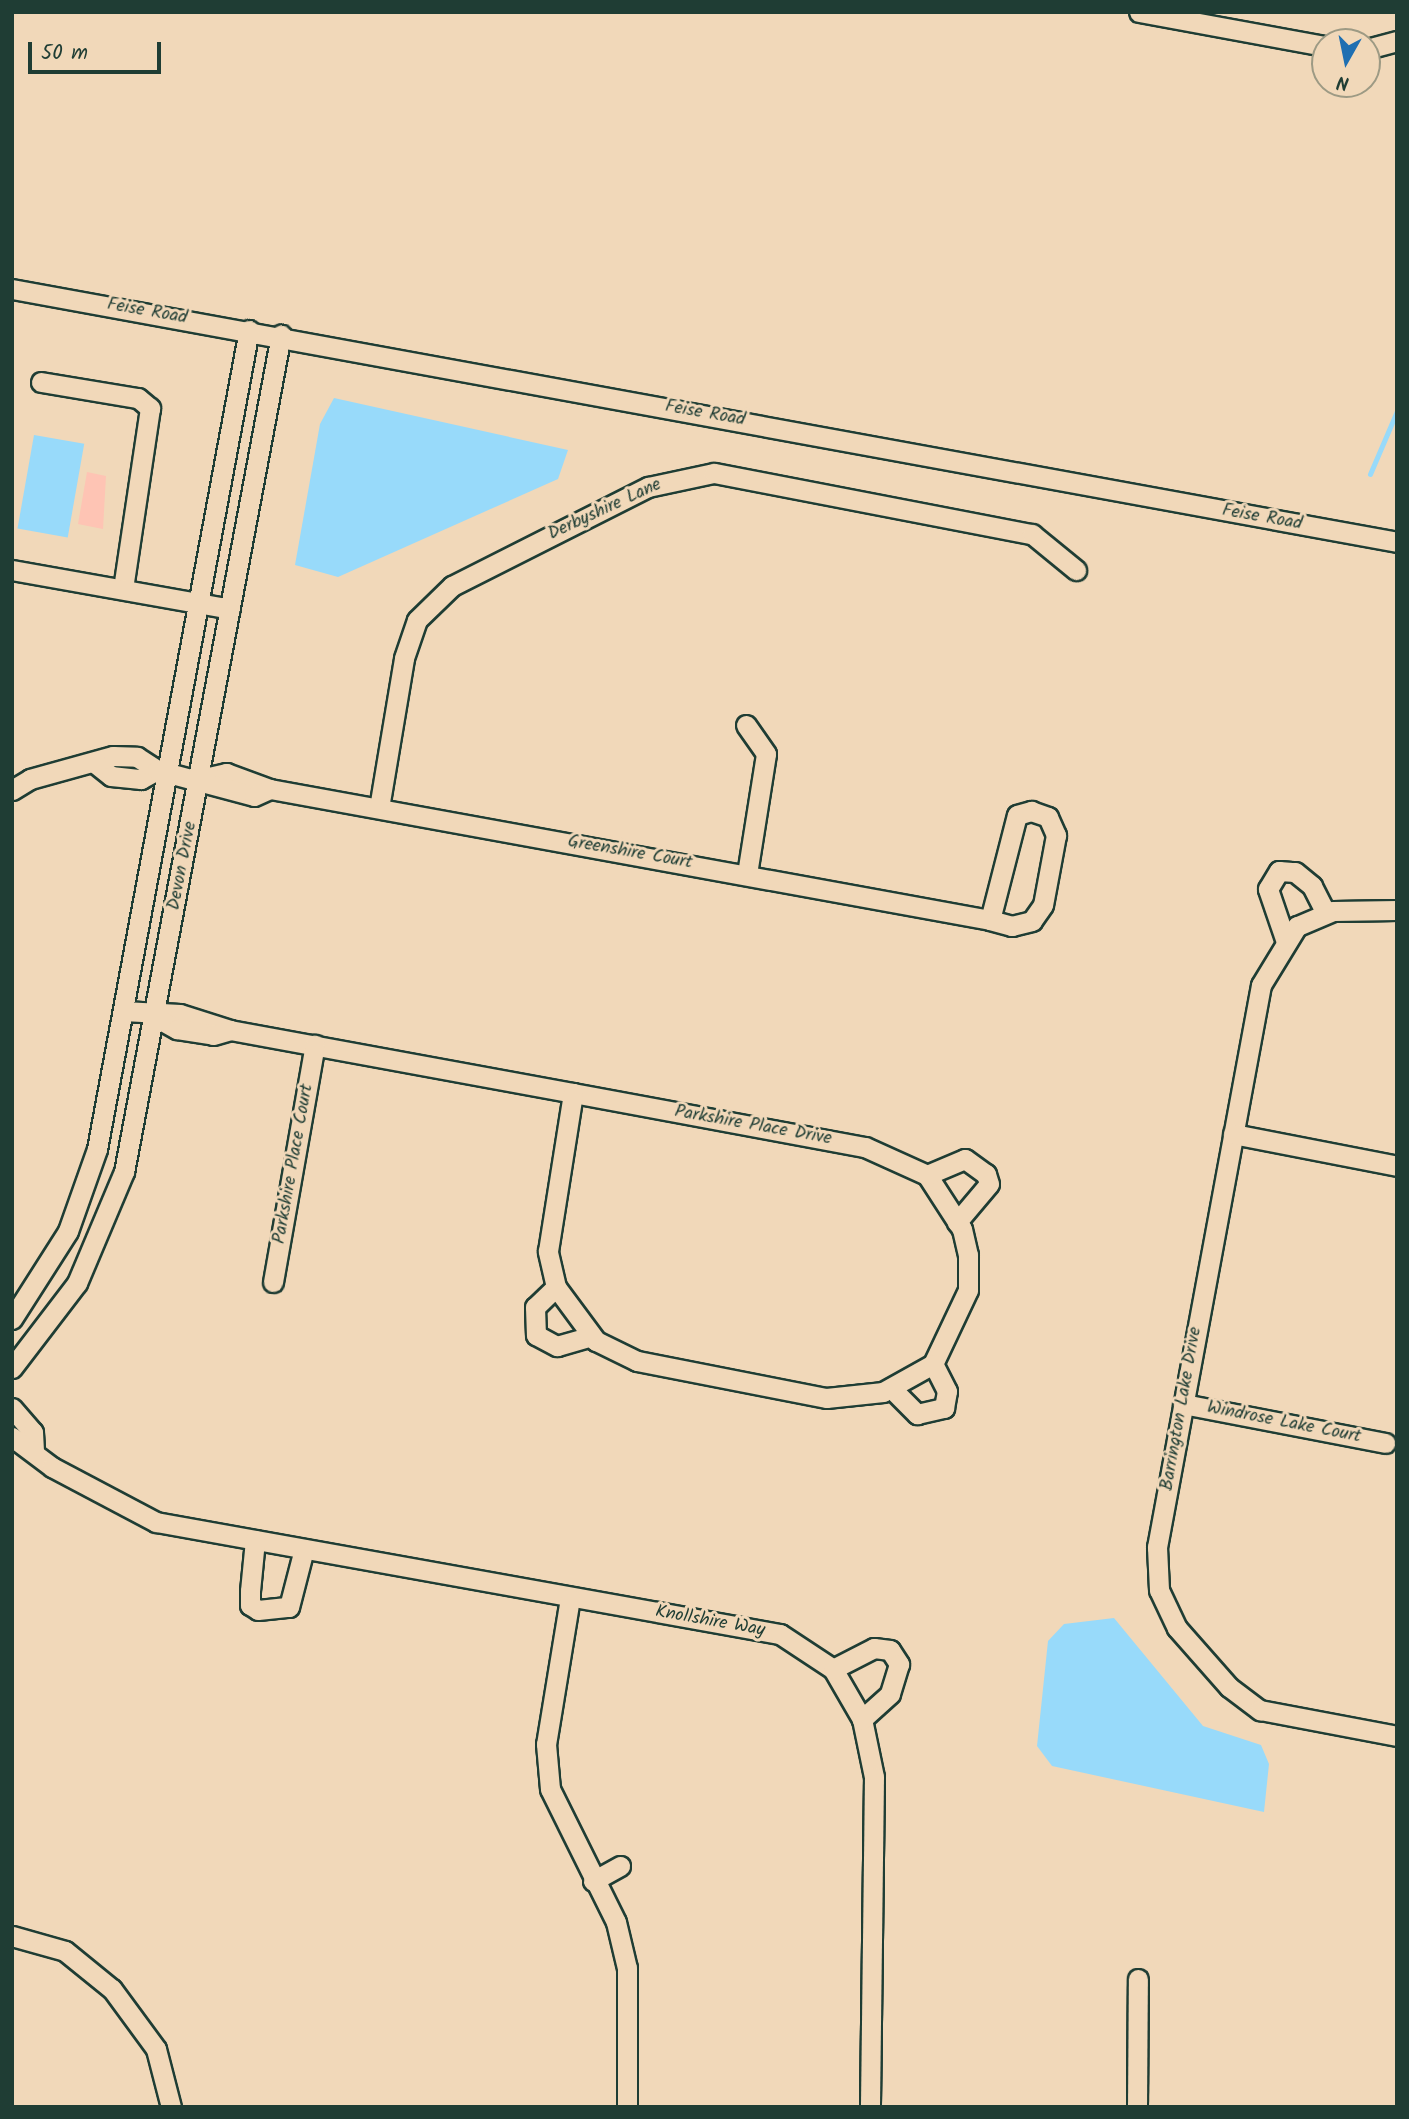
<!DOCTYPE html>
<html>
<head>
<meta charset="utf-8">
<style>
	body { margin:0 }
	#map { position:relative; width:1409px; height:2119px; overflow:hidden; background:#f1d8b9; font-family:Kalam,sans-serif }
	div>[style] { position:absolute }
	.water>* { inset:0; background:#98dafa; transform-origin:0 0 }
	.stream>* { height:5px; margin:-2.5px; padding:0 2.5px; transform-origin:2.5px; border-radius:2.5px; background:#98dafa }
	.building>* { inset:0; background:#fec4b4 }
	.roads { filter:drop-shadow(2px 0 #1f3d34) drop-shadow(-2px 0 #1f3d34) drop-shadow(0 2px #1f3d34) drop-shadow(0 -2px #1f3d34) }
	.minor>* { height:19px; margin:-9.5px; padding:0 9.5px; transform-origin:9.5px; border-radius:9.5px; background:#f1d8b9 }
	span { translate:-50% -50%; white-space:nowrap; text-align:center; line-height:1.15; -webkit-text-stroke:6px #f1d8b9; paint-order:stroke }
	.street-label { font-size:18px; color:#1f3d34 }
	.frame { position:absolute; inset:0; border:14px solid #1f3d34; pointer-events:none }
	.north { position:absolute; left:1311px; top:28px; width:70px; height:70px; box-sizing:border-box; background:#f1d8b9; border:2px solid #9d9a84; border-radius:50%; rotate:189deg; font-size:19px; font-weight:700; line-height:28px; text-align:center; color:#1f3d34 }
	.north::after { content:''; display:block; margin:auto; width:24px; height:32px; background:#1f6fb2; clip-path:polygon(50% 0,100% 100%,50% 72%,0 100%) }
	.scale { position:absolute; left:28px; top:42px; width:133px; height:32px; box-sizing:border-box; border:4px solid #1f3d34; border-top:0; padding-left:9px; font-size:21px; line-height:24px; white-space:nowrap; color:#1f3d34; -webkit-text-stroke:5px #f1d8b9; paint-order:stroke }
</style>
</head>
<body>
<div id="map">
	<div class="water">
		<div style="clip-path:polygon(334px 398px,568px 450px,558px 479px,338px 577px,295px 565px,320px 424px)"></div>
		<div style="left:34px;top:435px;width:51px;height:95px;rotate:10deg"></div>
		<div style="clip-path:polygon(1114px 1618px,1203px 1726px,1261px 1745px,1269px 1764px,1264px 1812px,1052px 1766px,1037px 1746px,1048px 1641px,1064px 1624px)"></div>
	</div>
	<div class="stream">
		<div style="left:1370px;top:474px;width:69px;rotate:-66.8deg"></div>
	</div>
	<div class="building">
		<div style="clip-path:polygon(87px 472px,106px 476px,103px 529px,78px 524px)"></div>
	</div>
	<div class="roads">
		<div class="minor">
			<div style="left:1139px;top:12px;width:189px;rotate:10.4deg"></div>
			<div style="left:1367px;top:49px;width:31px;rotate:-15deg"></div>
			<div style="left:12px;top:289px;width:1408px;rotate:10.35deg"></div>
			<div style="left:41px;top:382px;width:98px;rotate:9.4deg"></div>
			<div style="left:138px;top:398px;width:16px;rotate:40deg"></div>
			<div style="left:150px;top:408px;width:183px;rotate:98.5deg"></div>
			<div style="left:12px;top:570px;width:221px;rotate:10.1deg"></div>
			<div style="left:746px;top:725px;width:35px;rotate:55deg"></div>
			<div style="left:766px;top:754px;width:121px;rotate:99deg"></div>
			<div style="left:96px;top:764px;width:19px;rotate:39deg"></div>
			<div style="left:111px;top:776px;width:30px;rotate:6deg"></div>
			<div style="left:141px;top:779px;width:18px;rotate:-29deg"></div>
			<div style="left:200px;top:779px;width:27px;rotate:-13deg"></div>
			<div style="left:226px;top:773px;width:47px;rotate:20deg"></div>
			<div style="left:270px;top:789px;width:732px;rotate:10.31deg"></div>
			<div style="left:990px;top:920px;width:108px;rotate:-75.6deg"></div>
			<div style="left:1017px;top:815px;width:15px;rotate:-16deg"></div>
			<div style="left:1031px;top:811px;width:18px;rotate:19deg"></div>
			<div style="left:1048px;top:817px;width:20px;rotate:66deg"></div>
			<div style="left:1056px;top:835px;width:71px;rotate:100.5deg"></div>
			<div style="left:1043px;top:905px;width:19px;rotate:125deg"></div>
			<div style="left:1032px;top:921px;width:21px;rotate:166deg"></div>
			<div style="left:1012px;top:926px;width:23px;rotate:-165deg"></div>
			<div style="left:12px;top:790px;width:21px;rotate:-31deg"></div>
			<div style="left:30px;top:779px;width:86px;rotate:-15.5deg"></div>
			<div style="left:113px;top:756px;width:24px;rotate:2deg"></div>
			<div style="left:137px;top:757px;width:24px;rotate:33deg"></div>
			<div style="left:157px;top:770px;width:100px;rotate:15deg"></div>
			<div style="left:254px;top:796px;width:17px;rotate:-24deg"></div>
			<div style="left:379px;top:808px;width:152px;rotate:-80.5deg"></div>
			<div style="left:404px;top:658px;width:40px;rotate:-71.1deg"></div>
			<div style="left:417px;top:620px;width:49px;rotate:-44.2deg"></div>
			<div style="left:452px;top:586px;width:220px;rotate:-26.8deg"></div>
			<div style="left:648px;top:487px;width:67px;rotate:-12deg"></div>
			<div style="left:714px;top:473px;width:324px;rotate:10.9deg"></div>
			<div style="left:1032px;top:534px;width:57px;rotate:39.3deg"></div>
			<div style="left:1397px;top:910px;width:64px;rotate:179.1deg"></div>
			<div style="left:1333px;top:911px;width:39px;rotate:157deg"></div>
			<div style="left:1297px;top:926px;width:69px;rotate:121.4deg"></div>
			<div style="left:1261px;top:985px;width:572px;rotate:100.48deg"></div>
			<div style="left:1157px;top:1547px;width:43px;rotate:87.3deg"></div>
			<div style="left:1159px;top:1590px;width:42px;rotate:64.7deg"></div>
			<div style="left:1177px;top:1628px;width:79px;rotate:48.6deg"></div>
			<div style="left:1229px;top:1687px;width:39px;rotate:37deg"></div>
			<div style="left:1260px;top:1710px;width:139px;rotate:10.7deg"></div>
			<div style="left:1285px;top:939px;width:53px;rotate:-108.8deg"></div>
			<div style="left:1268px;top:889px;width:21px;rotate:-59deg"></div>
			<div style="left:1279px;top:871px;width:16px;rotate:4deg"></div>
			<div style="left:1295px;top:872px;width:22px;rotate:39deg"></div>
			<div style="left:1312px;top:886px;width:30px;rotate:63deg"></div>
			<div style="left:123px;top:1011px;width:57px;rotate:3deg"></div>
			<div style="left:180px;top:1014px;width:52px;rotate:17.7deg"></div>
			<div style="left:230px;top:1030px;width:349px;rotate:10.4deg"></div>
			<div style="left:155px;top:1017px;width:25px;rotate:29deg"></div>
			<div style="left:177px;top:1029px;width:36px;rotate:9deg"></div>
			<div style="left:213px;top:1035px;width:18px;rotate:-16deg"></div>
			<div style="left:573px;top:1093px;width:297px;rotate:10.5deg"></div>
			<div style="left:865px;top:1147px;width:68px;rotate:24.3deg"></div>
			<div style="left:927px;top:1175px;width:64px;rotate:57.1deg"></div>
			<div style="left:962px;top:1229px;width:27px;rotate:77deg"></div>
			<div style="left:968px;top:1255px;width:35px;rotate:90deg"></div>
			<div style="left:968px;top:1290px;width:82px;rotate:115.3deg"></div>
			<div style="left:933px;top:1364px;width:57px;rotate:150.8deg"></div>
			<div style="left:883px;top:1392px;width:57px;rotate:174deg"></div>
			<div style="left:826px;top:1398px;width:193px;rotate:-168.9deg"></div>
			<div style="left:637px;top:1361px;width:46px;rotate:-154deg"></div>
			<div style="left:596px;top:1341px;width:67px;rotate:-126.5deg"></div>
			<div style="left:556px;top:1287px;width:37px;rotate:-103deg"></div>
			<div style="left:548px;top:1251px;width:160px;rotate:-81deg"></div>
			<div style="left:1233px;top:1134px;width:167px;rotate:11deg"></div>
			<div style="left:927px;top:1175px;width:41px;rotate:-22.8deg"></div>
			<div style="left:965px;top:1159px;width:26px;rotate:36deg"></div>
			<div style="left:986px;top:1174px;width:10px;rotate:73deg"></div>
			<div style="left:989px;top:1184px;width:50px;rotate:130.1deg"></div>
			<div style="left:273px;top:1282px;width:241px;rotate:-80deg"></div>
			<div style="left:556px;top:1287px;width:29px;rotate:136deg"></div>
			<div style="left:535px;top:1307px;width:28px;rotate:88deg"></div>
			<div style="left:536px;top:1335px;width:24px;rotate:28deg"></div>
			<div style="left:557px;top:1346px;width:35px;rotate:-16deg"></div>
			<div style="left:12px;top:1319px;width:104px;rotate:-57.5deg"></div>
			<div style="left:68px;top:1231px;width:87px;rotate:-70.5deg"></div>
			<div style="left:97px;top:1149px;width:833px;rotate:-79.49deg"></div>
			<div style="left:12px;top:1368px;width:107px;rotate:-52.6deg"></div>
			<div style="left:77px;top:1283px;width:121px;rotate:-67.1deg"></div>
			<div style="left:124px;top:1172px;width:852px;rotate:-79.38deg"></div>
			<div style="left:891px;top:1388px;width:37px;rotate:45deg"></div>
			<div style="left:917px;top:1414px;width:28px;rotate:-13deg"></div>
			<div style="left:944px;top:1408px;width:17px;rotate:-80deg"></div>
			<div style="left:947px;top:1391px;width:30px;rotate:-117deg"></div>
			<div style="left:1183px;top:1404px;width:206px;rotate:10.9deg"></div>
			<div style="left:12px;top:1408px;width:32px;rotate:49deg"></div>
			<div style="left:33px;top:1432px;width:20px;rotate:87deg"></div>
			<div style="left:12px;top:1437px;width:50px;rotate:36.9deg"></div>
			<div style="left:52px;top:1467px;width:118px;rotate:27.9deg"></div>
			<div style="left:156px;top:1522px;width:634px;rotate:10.18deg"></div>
			<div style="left:780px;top:1634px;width:64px;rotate:33.4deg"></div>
			<div style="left:833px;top:1669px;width:58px;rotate:59.9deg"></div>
			<div style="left:862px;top:1719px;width:59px;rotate:78.3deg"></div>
			<div style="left:874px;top:1777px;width:330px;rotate:90.7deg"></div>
			<div style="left:255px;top:1540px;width:51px;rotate:95.6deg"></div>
			<div style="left:250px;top:1591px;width:14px;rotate:90deg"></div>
			<div style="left:250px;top:1605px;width:9px;rotate:32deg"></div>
			<div style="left:258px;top:1610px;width:31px;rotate:-6deg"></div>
			<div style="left:289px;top:1607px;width:60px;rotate:-75.5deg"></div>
			<div style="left:570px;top:1598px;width:148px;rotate:99.3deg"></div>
			<div style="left:546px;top:1744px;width:45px;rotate:84.9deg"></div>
			<div style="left:550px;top:1789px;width:148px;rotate:63.6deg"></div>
			<div style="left:616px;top:1922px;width:47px;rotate:76.6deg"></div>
			<div style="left:627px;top:1968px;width:139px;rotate:90deg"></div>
			<div style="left:833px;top:1669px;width:46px;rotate:-27.1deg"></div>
			<div style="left:874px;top:1648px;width:16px;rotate:7deg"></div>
			<div style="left:890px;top:1650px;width:17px;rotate:57deg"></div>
			<div style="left:899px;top:1664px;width:31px;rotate:107deg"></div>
			<div style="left:890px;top:1694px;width:38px;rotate:138deg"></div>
			<div style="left:593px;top:1881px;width:31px;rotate:-29deg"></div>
			<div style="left:12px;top:1936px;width:55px;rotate:15.8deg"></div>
			<div style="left:65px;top:1951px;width:60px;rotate:39deg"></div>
			<div style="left:112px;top:1989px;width:74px;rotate:53.7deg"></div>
			<div style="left:156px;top:2049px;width:60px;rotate:75.5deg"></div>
			<div style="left:1137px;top:2107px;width:128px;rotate:-89.6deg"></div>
		</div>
	</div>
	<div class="street-label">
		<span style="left:147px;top:312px;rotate:10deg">Feise Road</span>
		<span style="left:705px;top:414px;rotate:10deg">Feise Road</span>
		<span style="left:605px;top:510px;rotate:-25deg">Derbyshire Lane</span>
		<span style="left:1262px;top:518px;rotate:10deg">Feise Road</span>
		<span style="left:630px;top:853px;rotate:10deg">Greenshire Court</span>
		<span style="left:183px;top:866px;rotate:-79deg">Devon Drive</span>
		<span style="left:753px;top:1126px;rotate:10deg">Parkshire Place Drive</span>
		<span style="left:294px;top:1164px;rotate:-80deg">Parkshire Place Court</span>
		<span style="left:1182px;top:1409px;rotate:-80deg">Barrington Lake Drive</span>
		<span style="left:1284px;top:1423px;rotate:11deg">Windrose Lake Court</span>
		<span style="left:710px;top:1622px;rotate:10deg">Knollshire Way</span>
	</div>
	<div class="frame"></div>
	<div class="north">N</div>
	<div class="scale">50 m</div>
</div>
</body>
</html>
